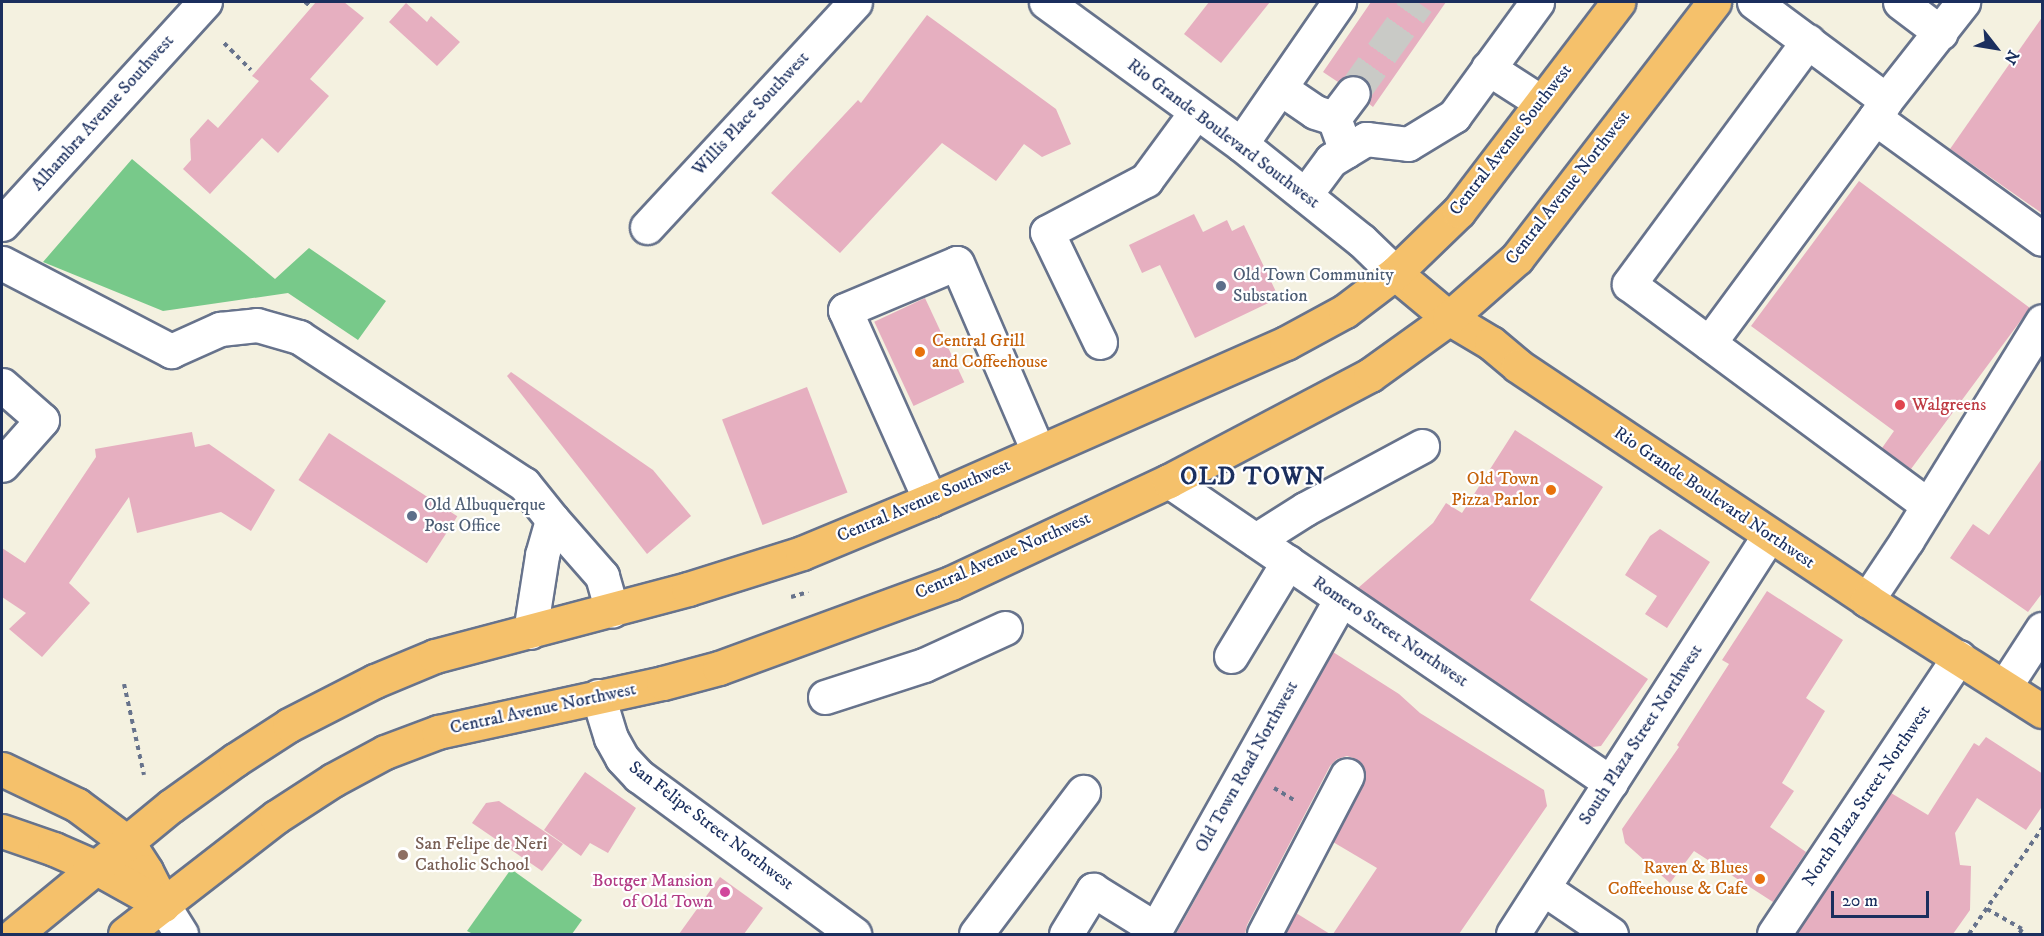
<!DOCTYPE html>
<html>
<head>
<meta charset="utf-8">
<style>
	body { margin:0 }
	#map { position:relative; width:2044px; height:936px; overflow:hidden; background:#f4f1e0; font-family:"IM FELL DW Pica",serif }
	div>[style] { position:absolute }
	.green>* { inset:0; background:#78c98a }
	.building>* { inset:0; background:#e6afc0; transform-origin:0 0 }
	.minor-tunnel>* { height:33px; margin-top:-16.5px; transform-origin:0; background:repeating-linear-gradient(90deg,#c9cac6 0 33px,transparent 0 49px) }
	.path>* { height:4px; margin-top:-2px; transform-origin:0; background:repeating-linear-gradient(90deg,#67738c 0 4.5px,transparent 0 9px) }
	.roads { filter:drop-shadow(2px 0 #67738c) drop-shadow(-2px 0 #67738c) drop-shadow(0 2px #67738c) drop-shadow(0 -2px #67738c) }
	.minor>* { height:33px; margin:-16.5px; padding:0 16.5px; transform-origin:16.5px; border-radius:16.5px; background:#fff }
	.major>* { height:33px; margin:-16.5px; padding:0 16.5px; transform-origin:16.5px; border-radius:16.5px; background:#f5c16b }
	.dots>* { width:16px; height:16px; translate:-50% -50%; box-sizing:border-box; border:3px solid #fff; border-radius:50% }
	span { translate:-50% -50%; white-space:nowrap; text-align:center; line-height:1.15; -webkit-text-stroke:4.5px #fff; paint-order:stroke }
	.street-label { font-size:18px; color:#1b2f5e }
	.service-label { font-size:18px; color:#4e5e75 }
	.left { translate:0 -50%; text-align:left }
	.food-label { font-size:18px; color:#c56008 }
	.right { translate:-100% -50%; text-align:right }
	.health-label { font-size:18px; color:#be3a42 }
	.education-label { font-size:18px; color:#785e54 }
	.hotel-label { font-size:18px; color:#b23c85 }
	.district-label { font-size:24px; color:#1b2f5e; font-weight:700; letter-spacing:1.5px }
	.frame { position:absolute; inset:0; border:3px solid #1b2f5e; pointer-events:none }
	.north { position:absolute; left:1966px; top:18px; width:60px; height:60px; -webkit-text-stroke:4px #fff; paint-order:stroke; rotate:121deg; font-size:16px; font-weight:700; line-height:24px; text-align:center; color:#1b2f5e }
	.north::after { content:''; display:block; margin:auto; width:21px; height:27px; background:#1b2f5e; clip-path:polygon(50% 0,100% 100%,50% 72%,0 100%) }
	.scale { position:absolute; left:1831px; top:891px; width:98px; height:27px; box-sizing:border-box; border:3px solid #1b2f5e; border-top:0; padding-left:8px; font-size:18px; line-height:21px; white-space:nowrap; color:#1b2f5e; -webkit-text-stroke:4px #fff; paint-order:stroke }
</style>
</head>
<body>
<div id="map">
	<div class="green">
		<div style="clip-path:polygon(132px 159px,275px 279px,309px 248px,386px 301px,358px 340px,288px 293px,163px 311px,43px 262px)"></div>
		<div style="clip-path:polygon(511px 869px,582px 920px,572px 934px,473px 934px,467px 931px)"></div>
	</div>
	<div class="building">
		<div style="clip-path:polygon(316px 2px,344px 2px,364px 18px,310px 79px,329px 96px,278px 153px,262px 138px,210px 194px,183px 169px,191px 160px,190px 139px,208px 119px,218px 128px,259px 81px,252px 76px)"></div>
		<div style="clip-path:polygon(1209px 2px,1270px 2px,1221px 63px,1184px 34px)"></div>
		<div style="clip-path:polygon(1371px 2px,1446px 2px,1373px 107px,1368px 103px,1372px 95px,1370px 86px,1364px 78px,1355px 74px,1346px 76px,1338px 82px,1323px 72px)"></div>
		<div style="clip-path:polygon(406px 3px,427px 22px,431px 16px,460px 42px,437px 66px,389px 22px)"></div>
		<div style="clip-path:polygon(927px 15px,1056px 109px,1071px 144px,1042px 157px,1024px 144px,996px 181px,942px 143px,840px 253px,771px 193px,858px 100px,861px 103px)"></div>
		<div style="clip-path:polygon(2043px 16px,2043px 214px,1950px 149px)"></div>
		<div style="clip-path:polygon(1859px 181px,2030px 308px,1911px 469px,1882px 448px,1894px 431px,1751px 326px)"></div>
		<div style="clip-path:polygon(1194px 214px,1203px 232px,1227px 220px,1232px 231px,1244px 225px,1279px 298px,1195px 338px,1160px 265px,1142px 273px,1129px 245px)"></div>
		<div style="left:925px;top:298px;width:93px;height:56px;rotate:65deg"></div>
		<div style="clip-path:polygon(511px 372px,653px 470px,691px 516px,647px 554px,507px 376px)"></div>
		<div style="left:807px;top:387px;width:113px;height:91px;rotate:69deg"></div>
		<div style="clip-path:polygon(1515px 430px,1603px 487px,1530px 600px,1648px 679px,1601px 746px,1592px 747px,1358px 588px,1433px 523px,1446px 503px,1462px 513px)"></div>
		<div style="clip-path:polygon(192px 432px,195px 447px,209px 444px,275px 490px,251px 531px,221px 512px,137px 533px,129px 497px,69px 583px,90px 603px,42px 657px,9px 629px,26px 613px,2px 597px,2px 548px,25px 563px,96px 457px,95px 449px)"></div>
		<div style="left:329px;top:433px;width:153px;height:56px;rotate:33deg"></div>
		<div style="clip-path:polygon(2043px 457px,2043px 592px,2028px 612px,1950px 558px,1973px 524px,1989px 535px)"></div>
		<div style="clip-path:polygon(1660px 529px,1710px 562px,1667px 628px,1645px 614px,1657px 596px,1625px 575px,1650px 536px)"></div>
		<div style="clip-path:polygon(1767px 591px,1843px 640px,1806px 698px,1825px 711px,1782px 783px,1794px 791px,1770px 827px,1806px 852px,1773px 902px,1694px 851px,1670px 883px,1625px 843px,1622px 829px,1679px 747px,1677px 745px,1729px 664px,1722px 660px)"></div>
		<div style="clip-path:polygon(1333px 652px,1399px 694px,1420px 713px,1544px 790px,1547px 806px,1459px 934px,1333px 934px,1377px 868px,1333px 842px,1366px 775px,1363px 765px,1356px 759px,1347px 756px,1337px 759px,1330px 766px,1247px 925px,1245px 934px,1176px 934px)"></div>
		<div style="clip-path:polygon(1986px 737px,2043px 774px,2043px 805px,2026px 830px,1977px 798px,1955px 833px,1960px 865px,1971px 866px,1970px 910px,1953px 934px,1796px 934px,1891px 793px,1928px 815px,1974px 743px,1979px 746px)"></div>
		<div style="clip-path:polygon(585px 772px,636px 808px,608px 853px,590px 843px,581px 856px,544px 830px)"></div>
		<div style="clip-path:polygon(499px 801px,563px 844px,542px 871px,472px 823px,486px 803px)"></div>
		<div style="clip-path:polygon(720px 877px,763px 908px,744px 934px,679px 934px)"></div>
		<div style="clip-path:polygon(1296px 913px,1330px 934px,1285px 934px)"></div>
	</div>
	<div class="minor-tunnel">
		<div style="left:1353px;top:93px;width:112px;rotate:-54.5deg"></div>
	</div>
	<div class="path">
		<div style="left:305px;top:2px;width:6px;rotate:39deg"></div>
		<div style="left:224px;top:43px;width:38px;rotate:45deg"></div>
		<div style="left:791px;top:597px;width:18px;rotate:-16deg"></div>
		<div style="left:124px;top:684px;width:93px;rotate:77.6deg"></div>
		<div style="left:1274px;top:788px;width:26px;rotate:31deg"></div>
		<div style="left:1987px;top:909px;width:40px;rotate:29.7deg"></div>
		<div style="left:2022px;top:929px;width:6px;rotate:121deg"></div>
		<div style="left:1969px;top:934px;width:129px;rotate:-55.4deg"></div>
	</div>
	<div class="roads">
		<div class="minor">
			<div style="left:1046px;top:2px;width:241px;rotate:36.1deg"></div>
			<div style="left:1241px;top:144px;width:154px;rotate:38.7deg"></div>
			<div style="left:1361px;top:240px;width:47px;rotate:44.1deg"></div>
			<div style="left:1754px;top:2px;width:164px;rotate:36.6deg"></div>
			<div style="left:1886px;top:100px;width:21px;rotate:121deg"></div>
			<div style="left:1875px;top:118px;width:206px;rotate:35.9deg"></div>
			<div style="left:1900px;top:2px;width:51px;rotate:37.1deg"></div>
			<div style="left:1808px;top:41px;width:302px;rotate:126.4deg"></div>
			<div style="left:1629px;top:284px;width:372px;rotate:36.5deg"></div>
			<div style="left:1488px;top:68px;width:63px;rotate:32.7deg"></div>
			<div style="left:1280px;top:88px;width:42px;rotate:34.4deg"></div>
			<div style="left:1315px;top:112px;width:20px;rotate:18deg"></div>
			<div style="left:1886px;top:100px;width:125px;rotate:-51.8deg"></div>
			<div style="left:1241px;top:144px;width:173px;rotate:-55.4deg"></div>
			<div style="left:1346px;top:151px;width:35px;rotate:-110deg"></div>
			<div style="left:1334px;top:118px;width:31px;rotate:-53deg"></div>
			<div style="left:1305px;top:195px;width:44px;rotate:-53.4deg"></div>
			<div style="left:1331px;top:160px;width:41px;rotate:-31deg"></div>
			<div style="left:1366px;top:139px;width:42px;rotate:6.8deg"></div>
			<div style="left:1408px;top:144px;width:54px;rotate:-31.3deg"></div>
			<div style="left:1454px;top:116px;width:141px;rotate:-53.9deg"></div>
			<div style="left:2px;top:224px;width:301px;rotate:-47.6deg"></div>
			<div style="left:647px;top:227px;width:306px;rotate:-47.2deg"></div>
			<div style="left:2px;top:263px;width:191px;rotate:27.5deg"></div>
			<div style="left:171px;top:351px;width:54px;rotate:-24.2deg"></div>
			<div style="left:220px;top:329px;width:37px;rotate:-6deg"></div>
			<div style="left:257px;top:325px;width:44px;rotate:15.9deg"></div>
			<div style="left:299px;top:337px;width:269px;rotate:33.2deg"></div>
			<div style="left:524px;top:484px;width:45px;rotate:51.3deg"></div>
			<div style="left:1100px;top:342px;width:122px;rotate:-115.7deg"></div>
			<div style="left:1047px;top:232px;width:112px;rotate:-27.7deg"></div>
			<div style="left:1146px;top:180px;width:84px;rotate:-53.7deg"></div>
			<div style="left:1709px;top:343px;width:280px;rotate:-53.6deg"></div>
			<div style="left:2px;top:385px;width:53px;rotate:41.2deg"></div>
			<div style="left:42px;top:420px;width:60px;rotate:131.6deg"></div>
			<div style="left:1169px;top:481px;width:535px;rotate:34.34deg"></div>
			<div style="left:930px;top:500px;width:208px;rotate:-114.1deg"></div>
			<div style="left:845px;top:310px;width:121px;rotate:-22.8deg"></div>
			<div style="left:957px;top:263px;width:205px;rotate:66.7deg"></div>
			<div style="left:1256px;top:540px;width:58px;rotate:-32.3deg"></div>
			<div style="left:1305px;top:509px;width:133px;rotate:-28.3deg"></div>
			<div style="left:1867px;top:600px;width:72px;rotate:-56.3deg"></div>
			<div style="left:1907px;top:540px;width:257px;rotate:-58.3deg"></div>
			<div style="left:530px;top:632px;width:78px;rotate:-81.1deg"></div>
			<div style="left:542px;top:555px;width:37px;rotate:-74deg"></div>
			<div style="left:552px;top:519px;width:76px;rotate:48.7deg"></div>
			<div style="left:602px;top:576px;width:36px;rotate:74deg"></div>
			<div style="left:1231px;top:656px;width:110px;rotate:-58.8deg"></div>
			<div style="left:2005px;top:686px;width:68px;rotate:-57deg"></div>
			<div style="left:598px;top:696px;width:44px;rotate:72.8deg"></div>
			<div style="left:611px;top:738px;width:23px;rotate:61deg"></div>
			<div style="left:622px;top:758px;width:25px;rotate:47deg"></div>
			<div style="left:639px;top:776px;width:267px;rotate:36.3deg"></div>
			<div style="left:825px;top:697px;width:104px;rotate:-17.9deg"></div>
			<div style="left:924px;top:665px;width:89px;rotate:-24.6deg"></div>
			<div style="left:1543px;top:888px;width:82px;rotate:34.1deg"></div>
			<div style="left:163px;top:905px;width:34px;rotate:58deg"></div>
			<div style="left:976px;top:934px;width:178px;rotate:-53deg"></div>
			<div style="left:1066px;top:934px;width:52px;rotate:-58.5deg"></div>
			<div style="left:1093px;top:890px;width:74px;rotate:31.8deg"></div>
			<div style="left:1153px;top:934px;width:384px;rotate:-60.7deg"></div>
			<div style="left:1264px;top:934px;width:179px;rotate:-62.4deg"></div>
			<div style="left:1513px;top:934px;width:474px;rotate:-57.3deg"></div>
			<div style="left:1774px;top:934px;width:333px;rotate:-56.3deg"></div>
		</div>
		<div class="major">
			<div style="left:1395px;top:273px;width:70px;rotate:39.8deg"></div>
			<div style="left:1449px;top:318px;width:49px;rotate:30.8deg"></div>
			<div style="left:1491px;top:343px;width:35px;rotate:40deg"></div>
			<div style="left:1518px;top:366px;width:420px;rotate:33.8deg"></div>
			<div style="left:1867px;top:600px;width:207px;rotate:32.4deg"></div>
			<div style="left:2px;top:769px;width:83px;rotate:25.6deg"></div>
			<div style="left:77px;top:805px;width:64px;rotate:36.7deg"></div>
			<div style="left:128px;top:843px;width:33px;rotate:57deg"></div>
			<div style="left:146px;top:871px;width:38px;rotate:63deg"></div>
			<div style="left:2px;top:831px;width:55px;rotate:19.1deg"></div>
			<div style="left:54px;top:849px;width:47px;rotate:23.8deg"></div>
			<div style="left:97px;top:868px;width:76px;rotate:29.3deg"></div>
			<div style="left:15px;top:934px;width:202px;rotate:-39.4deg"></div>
			<div style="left:171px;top:806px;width:79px;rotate:-35.7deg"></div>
			<div style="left:235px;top:760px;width:64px;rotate:-32.9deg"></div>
			<div style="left:289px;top:725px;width:97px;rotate:-27.1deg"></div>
			<div style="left:375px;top:681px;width:65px;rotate:-22.6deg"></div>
			<div style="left:435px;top:656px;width:262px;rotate:-14.8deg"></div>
			<div style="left:688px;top:589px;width:120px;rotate:-17.5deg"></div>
			<div style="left:802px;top:553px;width:139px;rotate:-22.5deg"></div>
			<div style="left:930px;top:500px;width:389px;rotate:-23.8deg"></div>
			<div style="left:1286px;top:343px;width:67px;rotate:-28.5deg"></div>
			<div style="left:1345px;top:311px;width:63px;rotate:-37.2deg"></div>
			<div style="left:1395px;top:273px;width:89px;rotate:-44.1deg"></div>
			<div style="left:1459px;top:211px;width:263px;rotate:-52.7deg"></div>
			<div style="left:125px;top:934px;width:191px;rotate:-37.8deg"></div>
			<div style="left:276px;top:817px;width:68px;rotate:-33deg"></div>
			<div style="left:333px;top:780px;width:59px;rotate:-28.3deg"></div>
			<div style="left:385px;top:752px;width:57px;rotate:-20.7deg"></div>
			<div style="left:438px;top:732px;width:230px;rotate:-12.3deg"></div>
			<div style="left:663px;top:683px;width:58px;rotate:-15deg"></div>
			<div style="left:719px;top:668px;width:247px;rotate:-20.1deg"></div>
			<div style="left:951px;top:583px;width:241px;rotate:-25.1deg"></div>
			<div style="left:1169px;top:481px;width:227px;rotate:-27.8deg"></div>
			<div style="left:1370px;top:375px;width:97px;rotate:-35.8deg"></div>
			<div style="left:1449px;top:318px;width:91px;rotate:-41.4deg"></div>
			<div style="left:1517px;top:258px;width:323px;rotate:-52.4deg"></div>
		</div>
	</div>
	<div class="dots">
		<div style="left:1221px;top:286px;background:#5c6f8a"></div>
		<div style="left:920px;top:352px;background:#e8710a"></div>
		<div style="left:1900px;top:405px;background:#e0444e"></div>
		<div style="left:1551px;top:490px;background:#e8710a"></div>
		<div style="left:412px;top:516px;background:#5c6f8a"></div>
		<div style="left:403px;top:855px;background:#8d6e63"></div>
		<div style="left:1760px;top:879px;background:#e8710a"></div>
		<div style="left:725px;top:892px;background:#d1479c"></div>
	</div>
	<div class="street-label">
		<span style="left:103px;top:113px;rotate:-48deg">Alhambra Avenue Southwest</span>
		<span style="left:751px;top:114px;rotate:-47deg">Willis Place Southwest</span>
		<span style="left:1223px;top:134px;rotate:37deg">Rio Grande Boulevard Southwest</span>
		<span style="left:1511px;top:140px;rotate:-52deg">Central Avenue Southwest</span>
		<span style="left:1568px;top:188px;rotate:-52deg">Central Avenue Northwest</span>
		<span style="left:1714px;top:498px;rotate:34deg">Rio Grande Boulevard Northwest</span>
		<span style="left:924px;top:501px;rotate:-23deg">Central Avenue Southwest</span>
		<span style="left:1003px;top:556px;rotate:-24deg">Central Avenue Northwest</span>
		<span style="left:1390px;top:632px;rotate:34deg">Romero Street Northwest</span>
		<span style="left:543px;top:709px;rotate:-12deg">Central Avenue Northwest</span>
		<span style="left:1641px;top:735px;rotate:-57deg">South Plaza Street Northwest</span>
		<span style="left:1247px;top:767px;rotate:-61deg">Old Town Road Northwest</span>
		<span style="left:1867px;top:796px;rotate:-56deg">North Plaza Street Northwest</span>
		<span style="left:711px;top:826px;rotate:37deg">San Felipe Street Northwest</span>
	</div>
	<div class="service-label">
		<span class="left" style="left:1233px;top:286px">Old Town Community<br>Substation</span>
		<span class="left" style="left:424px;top:516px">Old Albuquerque<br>Post Office</span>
	</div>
	<div class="food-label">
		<span class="left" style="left:932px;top:352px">Central Grill<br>and Coffeehouse</span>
		<span class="right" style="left:1539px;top:490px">Old Town<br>Pizza Parlor</span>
		<span class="right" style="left:1748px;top:879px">Raven &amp; Blues<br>Coffeehouse &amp; Cafe</span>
	</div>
	<div class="health-label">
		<span class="left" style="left:1912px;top:405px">Walgreens</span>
	</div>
	<div class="education-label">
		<span class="left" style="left:415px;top:855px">San Felipe de Neri<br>Catholic School</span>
	</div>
	<div class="hotel-label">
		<span class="right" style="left:713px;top:892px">Bottger Mansion<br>of Old Town</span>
	</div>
	<div class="district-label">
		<span style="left:1253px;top:478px">OLD TOWN</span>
	</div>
	<div class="frame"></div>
	<div class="north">N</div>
	<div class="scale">20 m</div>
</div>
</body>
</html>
